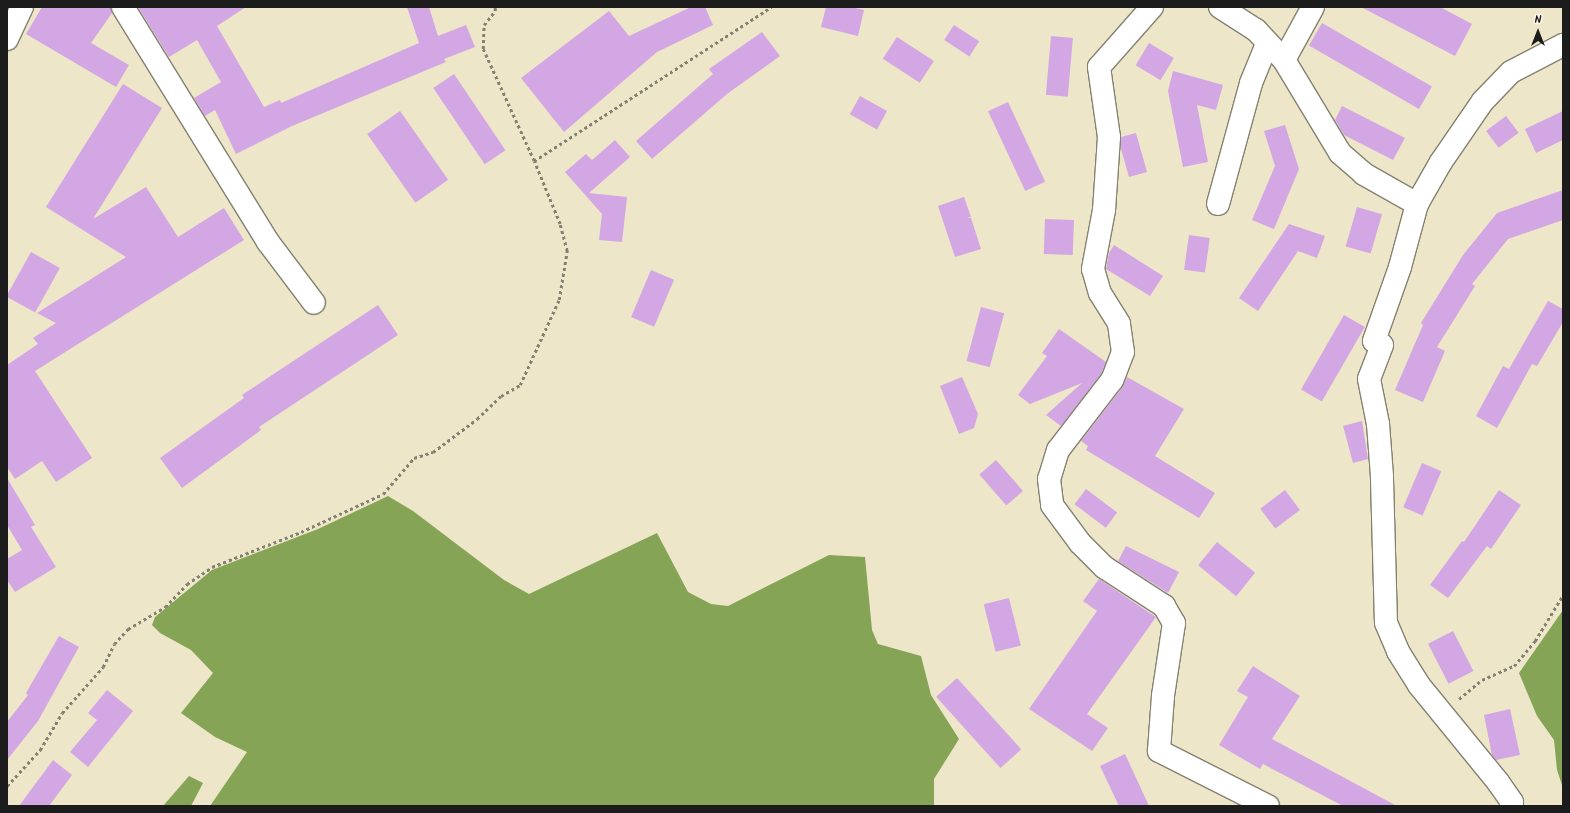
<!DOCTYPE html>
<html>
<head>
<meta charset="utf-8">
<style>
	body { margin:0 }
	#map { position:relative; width:1570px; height:813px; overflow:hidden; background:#ede6c9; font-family:Kalam,sans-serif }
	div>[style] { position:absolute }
	.forest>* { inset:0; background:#86a456 }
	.building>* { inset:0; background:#d3a7e3; transform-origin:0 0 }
	.path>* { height:2.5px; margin-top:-1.25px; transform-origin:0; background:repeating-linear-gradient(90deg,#848172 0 3px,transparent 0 6px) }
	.roads { filter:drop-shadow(1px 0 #848172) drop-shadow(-1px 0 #848172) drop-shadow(0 1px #848172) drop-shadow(0 -1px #848172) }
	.minor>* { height:22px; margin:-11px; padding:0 11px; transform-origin:11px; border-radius:11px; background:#fff }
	span { translate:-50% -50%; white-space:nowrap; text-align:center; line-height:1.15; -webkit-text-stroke:4px #fbf7ec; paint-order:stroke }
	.frame { position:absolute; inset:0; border:8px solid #1c1c1c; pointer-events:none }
	.north { position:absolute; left:1518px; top:12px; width:40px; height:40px; -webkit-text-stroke:3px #fbf7ec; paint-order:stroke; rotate:0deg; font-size:11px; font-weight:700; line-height:16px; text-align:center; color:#1c1c1c }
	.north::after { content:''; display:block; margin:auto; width:14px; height:18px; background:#1c1c1c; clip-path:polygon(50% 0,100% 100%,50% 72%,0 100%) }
</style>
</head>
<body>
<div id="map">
	<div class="forest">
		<div style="clip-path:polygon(388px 496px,413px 511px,504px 580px,529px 594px,657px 533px,688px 592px,711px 604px,728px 606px,829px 555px,865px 557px,872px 630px,878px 644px,921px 656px,931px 695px,959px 739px,934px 779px,934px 806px,210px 806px,247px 752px,215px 737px,181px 713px,213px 673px,191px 650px,160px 633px,152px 625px,155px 617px,212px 570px,318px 529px)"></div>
		<div style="clip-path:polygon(1563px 610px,1563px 788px,1557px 770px,1554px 740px,1537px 716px,1519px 673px)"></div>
		<div style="clip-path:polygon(189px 776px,203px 783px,191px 806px,163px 806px)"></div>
	</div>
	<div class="building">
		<div style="clip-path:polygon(42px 7px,111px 7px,112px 13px,91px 43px,129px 65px,116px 87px,26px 34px)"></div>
		<div style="clip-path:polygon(138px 7px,246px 7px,217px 26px,264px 107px,280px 100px,281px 103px,419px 43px,407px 7px,429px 7px,438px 36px,466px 25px,475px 47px,444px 59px,446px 62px,292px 126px,236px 154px,215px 110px,205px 116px,194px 98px,221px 82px,197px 40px,169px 57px)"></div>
		<div style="clip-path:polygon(691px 7px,705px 7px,713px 25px,657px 52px,564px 132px,521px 78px,609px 11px,629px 36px)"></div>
		<div style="clip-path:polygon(826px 7px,850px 7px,864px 10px,858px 36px,821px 27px)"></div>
		<div style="clip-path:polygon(1361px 7px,1440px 7px,1472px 24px,1455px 56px)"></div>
		<div style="left:1322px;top:23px;width:127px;height:26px;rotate:30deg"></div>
		<div style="left:954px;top:25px;width:30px;height:18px;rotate:33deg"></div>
		<div style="clip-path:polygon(762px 32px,780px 56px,727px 94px,652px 159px,636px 141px,713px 74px,709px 69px)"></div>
		<div style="left:1051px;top:36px;width:22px;height:59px;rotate:5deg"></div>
		<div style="left:897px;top:37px;width:44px;height:26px;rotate:33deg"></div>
		<div style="left:1149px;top:43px;width:29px;height:26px;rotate:31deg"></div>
		<div style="clip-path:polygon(1173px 71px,1223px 85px,1216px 110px,1197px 105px,1208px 162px,1183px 167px,1168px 91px)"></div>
		<div style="left:454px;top:74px;width:92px;height:25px;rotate:56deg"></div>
		<div style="clip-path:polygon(123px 84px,162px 108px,93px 219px,146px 187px,178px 237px,224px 208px,244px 240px,35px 371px,92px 458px,56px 482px,42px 461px,15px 479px,7px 467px,7px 365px,38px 344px,33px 338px,56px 323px,37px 313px,126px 257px,46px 207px)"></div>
		<div style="left:860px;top:96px;width:31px;height:21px;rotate:29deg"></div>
		<div style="left:1008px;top:102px;width:88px;height:22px;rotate:65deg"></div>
		<div style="clip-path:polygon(1342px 106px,1405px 138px,1393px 160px,1344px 135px,1335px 120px)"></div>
		<div style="left:400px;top:111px;width:84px;height:40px;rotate:55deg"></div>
		<div style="clip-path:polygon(1563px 111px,1563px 140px,1536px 153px,1525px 129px)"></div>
		<div style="left:1506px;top:116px;width:21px;height:25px;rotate:53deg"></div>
		<div style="clip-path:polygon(1285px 125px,1299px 169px,1274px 229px,1252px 220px,1275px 166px,1264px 131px)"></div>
		<div style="clip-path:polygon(1136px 133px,1147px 172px,1129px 177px,1121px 149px,1121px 137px)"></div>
		<div style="clip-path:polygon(615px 140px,630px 157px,589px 193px,627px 197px,622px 242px,599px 240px,602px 214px,565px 172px,586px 154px,592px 160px)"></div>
		<div style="clip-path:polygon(1563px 190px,1563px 220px,1508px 239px,1472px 284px,1475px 286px,1437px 347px,1445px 351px,1423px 402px,1395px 390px,1423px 325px,1421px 323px,1463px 255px,1497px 213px)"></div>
		<div style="clip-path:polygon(964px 197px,971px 217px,967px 218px,971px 218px,981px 249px,955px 257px,938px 206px)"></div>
		<div style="left:1357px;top:207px;width:26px;height:41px;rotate:16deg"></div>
		<div style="left:1045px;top:219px;width:29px;height:35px;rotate:2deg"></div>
		<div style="clip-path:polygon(1289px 224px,1325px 236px,1317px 258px,1298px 251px,1258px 311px,1239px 298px)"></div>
		<div style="left:1189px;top:235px;width:21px;height:35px;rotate:8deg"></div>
		<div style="clip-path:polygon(1114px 245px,1163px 276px,1150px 296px,1106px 269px,1109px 253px)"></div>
		<div style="left:31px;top:252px;width:33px;height:51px;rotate:29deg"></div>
		<div style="left:651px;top:270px;width:25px;height:51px;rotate:23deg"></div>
		<div style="clip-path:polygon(1548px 301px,1563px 309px,1563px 322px,1537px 366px,1532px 364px,1497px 428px,1476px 416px,1503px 366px,1509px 369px)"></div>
		<div style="clip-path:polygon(378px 305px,398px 335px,259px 427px,261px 430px,182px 488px,160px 458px,244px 398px,242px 395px)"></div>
		<div style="left:981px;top:307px;width:24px;height:56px;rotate:15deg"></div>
		<div style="left:1344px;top:315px;width:24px;height:86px;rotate:30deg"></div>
		<div style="clip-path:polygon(1059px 329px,1106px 362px,1101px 374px,1061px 426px,1046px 415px,1082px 383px,1030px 404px,1018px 395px,1047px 356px,1042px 353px)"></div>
		<div style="clip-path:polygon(962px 377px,978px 414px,974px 428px,959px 434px,940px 386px)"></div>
		<div style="clip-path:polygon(1127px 377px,1184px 409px,1155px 456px,1215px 493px,1199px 518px,1086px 450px,1088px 446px,1081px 441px,1122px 388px)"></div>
		<div style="clip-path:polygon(1362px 421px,1368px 459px,1353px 463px,1343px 426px)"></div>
		<div style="left:996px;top:460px;width:41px;height:22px;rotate:49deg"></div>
		<div style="left:1422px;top:463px;width:21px;height:48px;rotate:23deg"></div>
		<div style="clip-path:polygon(7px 478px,35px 525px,31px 527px,56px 567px,15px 592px,7px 580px,7px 559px,22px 550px,7px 525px)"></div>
		<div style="left:1086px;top:489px;width:39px;height:19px;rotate:37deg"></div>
		<div style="left:1285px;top:490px;width:25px;height:31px;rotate:53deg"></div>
		<div style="clip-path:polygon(1499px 490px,1521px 505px,1491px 549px,1487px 546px,1448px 598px,1430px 585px,1462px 541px,1464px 542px)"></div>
		<div style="left:1217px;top:542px;width:49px;height:30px;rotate:39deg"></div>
		<div style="clip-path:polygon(1126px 546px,1179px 572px,1168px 593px,1118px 561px)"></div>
		<div style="clip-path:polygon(1099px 579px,1156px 617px,1087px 714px,1108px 728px,1092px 751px,1029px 709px,1097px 611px,1083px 601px)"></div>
		<div style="left:1009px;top:598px;width:49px;height:26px;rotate:76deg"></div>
		<div style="left:1453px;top:631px;width:45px;height:28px;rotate:63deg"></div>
		<div style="clip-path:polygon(59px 636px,79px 647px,38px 721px,7px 760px,7px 722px,28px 695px,26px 693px)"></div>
		<div style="clip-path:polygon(1253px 666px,1300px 696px,1272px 739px,1397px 806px,1343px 806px,1263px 764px,1260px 769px,1219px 745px,1248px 697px,1237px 691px)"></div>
		<div style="left:957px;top:678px;width:96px;height:28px;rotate:48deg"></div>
		<div style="clip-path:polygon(107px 690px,133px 711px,88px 767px,70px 752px,97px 720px,88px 713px)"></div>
		<div style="clip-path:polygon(1510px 709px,1520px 755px,1496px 760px,1492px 755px,1484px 715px)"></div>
		<div style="clip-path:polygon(1125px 754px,1149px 806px,1119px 806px,1100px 766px)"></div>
		<div style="clip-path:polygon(53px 760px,72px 775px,49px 806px,19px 806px)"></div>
	</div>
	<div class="path">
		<div style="left:534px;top:161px;width:283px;rotate:-33deg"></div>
		<div style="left:1459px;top:699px;width:30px;rotate:-40deg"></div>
		<div style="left:1482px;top:680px;width:35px;rotate:-24deg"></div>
		<div style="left:1514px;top:666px;width:33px;rotate:-50deg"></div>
		<div style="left:1535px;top:641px;width:54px;rotate:-58.7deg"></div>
		<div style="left:7px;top:786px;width:49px;rotate:-47.5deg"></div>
		<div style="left:40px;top:750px;width:43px;rotate:-59.3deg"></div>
		<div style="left:62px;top:713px;width:62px;rotate:-48.3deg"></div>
		<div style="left:103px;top:667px;width:25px;rotate:-64deg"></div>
		<div style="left:114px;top:644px;width:21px;rotate:-47deg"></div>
		<div style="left:128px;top:629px;width:43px;rotate:-30.7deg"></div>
		<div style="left:165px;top:607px;width:32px;rotate:-46deg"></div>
		<div style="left:187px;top:584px;width:30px;rotate:-34deg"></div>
		<div style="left:212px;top:567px;width:96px;rotate:-21.5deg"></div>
		<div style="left:301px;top:532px;width:90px;rotate:-24.9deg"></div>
		<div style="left:383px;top:494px;width:48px;rotate:-49.3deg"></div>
		<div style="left:414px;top:458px;width:20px;rotate:-18deg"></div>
		<div style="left:433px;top:452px;width:55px;rotate:-36.9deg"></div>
		<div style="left:477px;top:419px;width:33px;rotate:-44deg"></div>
		<div style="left:501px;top:396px;width:22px;rotate:-30deg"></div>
		<div style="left:520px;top:385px;width:94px;rotate:-65.4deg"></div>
		<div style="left:559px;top:300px;width:50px;rotate:-80.7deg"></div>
		<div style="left:567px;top:251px;width:28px;rotate:-105deg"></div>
		<div style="left:560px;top:224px;width:68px;rotate:-112.4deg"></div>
		<div style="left:534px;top:161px;width:123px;rotate:-114.5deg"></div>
		<div style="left:483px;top:49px;width:24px;rotate:-88deg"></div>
		<div style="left:484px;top:25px;width:18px;rotate:-52deg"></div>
		<div style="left:495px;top:11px;width:4px;rotate:-90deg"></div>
	</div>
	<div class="roads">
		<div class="minor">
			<div style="left:123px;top:7px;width:276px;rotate:58.3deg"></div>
			<div style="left:268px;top:242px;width:76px;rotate:53deg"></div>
			<div style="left:1152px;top:7px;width:80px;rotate:131.5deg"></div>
			<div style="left:1099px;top:67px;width:71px;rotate:81.9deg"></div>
			<div style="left:1109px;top:137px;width:73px;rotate:93.9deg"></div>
			<div style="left:1104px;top:210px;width:60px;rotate:100.6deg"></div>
			<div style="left:1093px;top:269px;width:25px;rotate:74deg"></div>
			<div style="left:1100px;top:293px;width:36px;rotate:58deg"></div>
			<div style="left:1119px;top:324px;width:28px;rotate:82deg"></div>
			<div style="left:1123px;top:352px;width:30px;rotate:111deg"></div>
			<div style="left:1112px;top:380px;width:88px;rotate:127.6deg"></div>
			<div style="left:1058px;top:450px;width:30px;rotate:107deg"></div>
			<div style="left:1049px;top:479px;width:26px;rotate:83deg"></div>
			<div style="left:1052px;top:505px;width:47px;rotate:53.6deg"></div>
			<div style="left:1080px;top:543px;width:34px;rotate:45deg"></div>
			<div style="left:1104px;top:567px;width:72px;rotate:33deg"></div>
			<div style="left:1164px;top:606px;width:20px;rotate:60deg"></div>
			<div style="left:1174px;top:623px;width:74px;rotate:98.6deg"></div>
			<div style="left:1163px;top:696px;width:55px;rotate:94.2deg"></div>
			<div style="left:1159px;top:751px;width:122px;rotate:26.8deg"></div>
			<div style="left:1220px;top:7px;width:43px;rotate:32.6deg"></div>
			<div style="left:1256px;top:30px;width:41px;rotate:47deg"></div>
			<div style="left:1284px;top:60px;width:109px;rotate:58.9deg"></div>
			<div style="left:1340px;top:153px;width:32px;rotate:41deg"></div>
			<div style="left:1364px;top:174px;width:61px;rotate:29.5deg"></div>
			<div style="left:7px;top:39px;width:35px;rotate:-65deg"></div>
			<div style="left:1284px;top:60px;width:60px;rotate:-61.3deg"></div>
			<div style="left:1218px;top:204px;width:125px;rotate:-74.7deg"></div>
			<div style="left:1251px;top:83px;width:42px;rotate:-67.7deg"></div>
			<div style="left:1511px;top:806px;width:4px;rotate:-76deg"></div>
			<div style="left:1512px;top:802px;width:24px;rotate:-125deg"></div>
			<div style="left:1498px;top:782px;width:125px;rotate:-129.2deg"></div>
			<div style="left:1419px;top:685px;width:40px;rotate:-122deg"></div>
			<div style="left:1398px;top:651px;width:30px;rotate:-113deg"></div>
			<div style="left:1386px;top:623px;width:147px;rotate:-91.6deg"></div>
			<div style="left:1382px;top:476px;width:52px;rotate:-94.4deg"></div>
			<div style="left:1378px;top:424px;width:46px;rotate:-101.3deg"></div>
			<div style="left:1369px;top:379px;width:36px;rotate:-69deg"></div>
			<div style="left:1382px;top:345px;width:9px;rotate:-153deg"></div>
			<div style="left:1374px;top:341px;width:78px;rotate:-70.6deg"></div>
			<div style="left:1400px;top:267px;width:65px;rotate:-74.9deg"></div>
			<div style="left:1417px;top:204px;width:48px;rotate:-60.3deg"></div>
			<div style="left:1441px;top:162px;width:74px;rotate:-55.5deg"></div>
			<div style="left:1483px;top:101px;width:40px;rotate:-46deg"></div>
			<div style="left:1511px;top:72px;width:59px;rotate:-27.4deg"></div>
		</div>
	</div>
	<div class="frame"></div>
	<div class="north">N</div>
</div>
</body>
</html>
